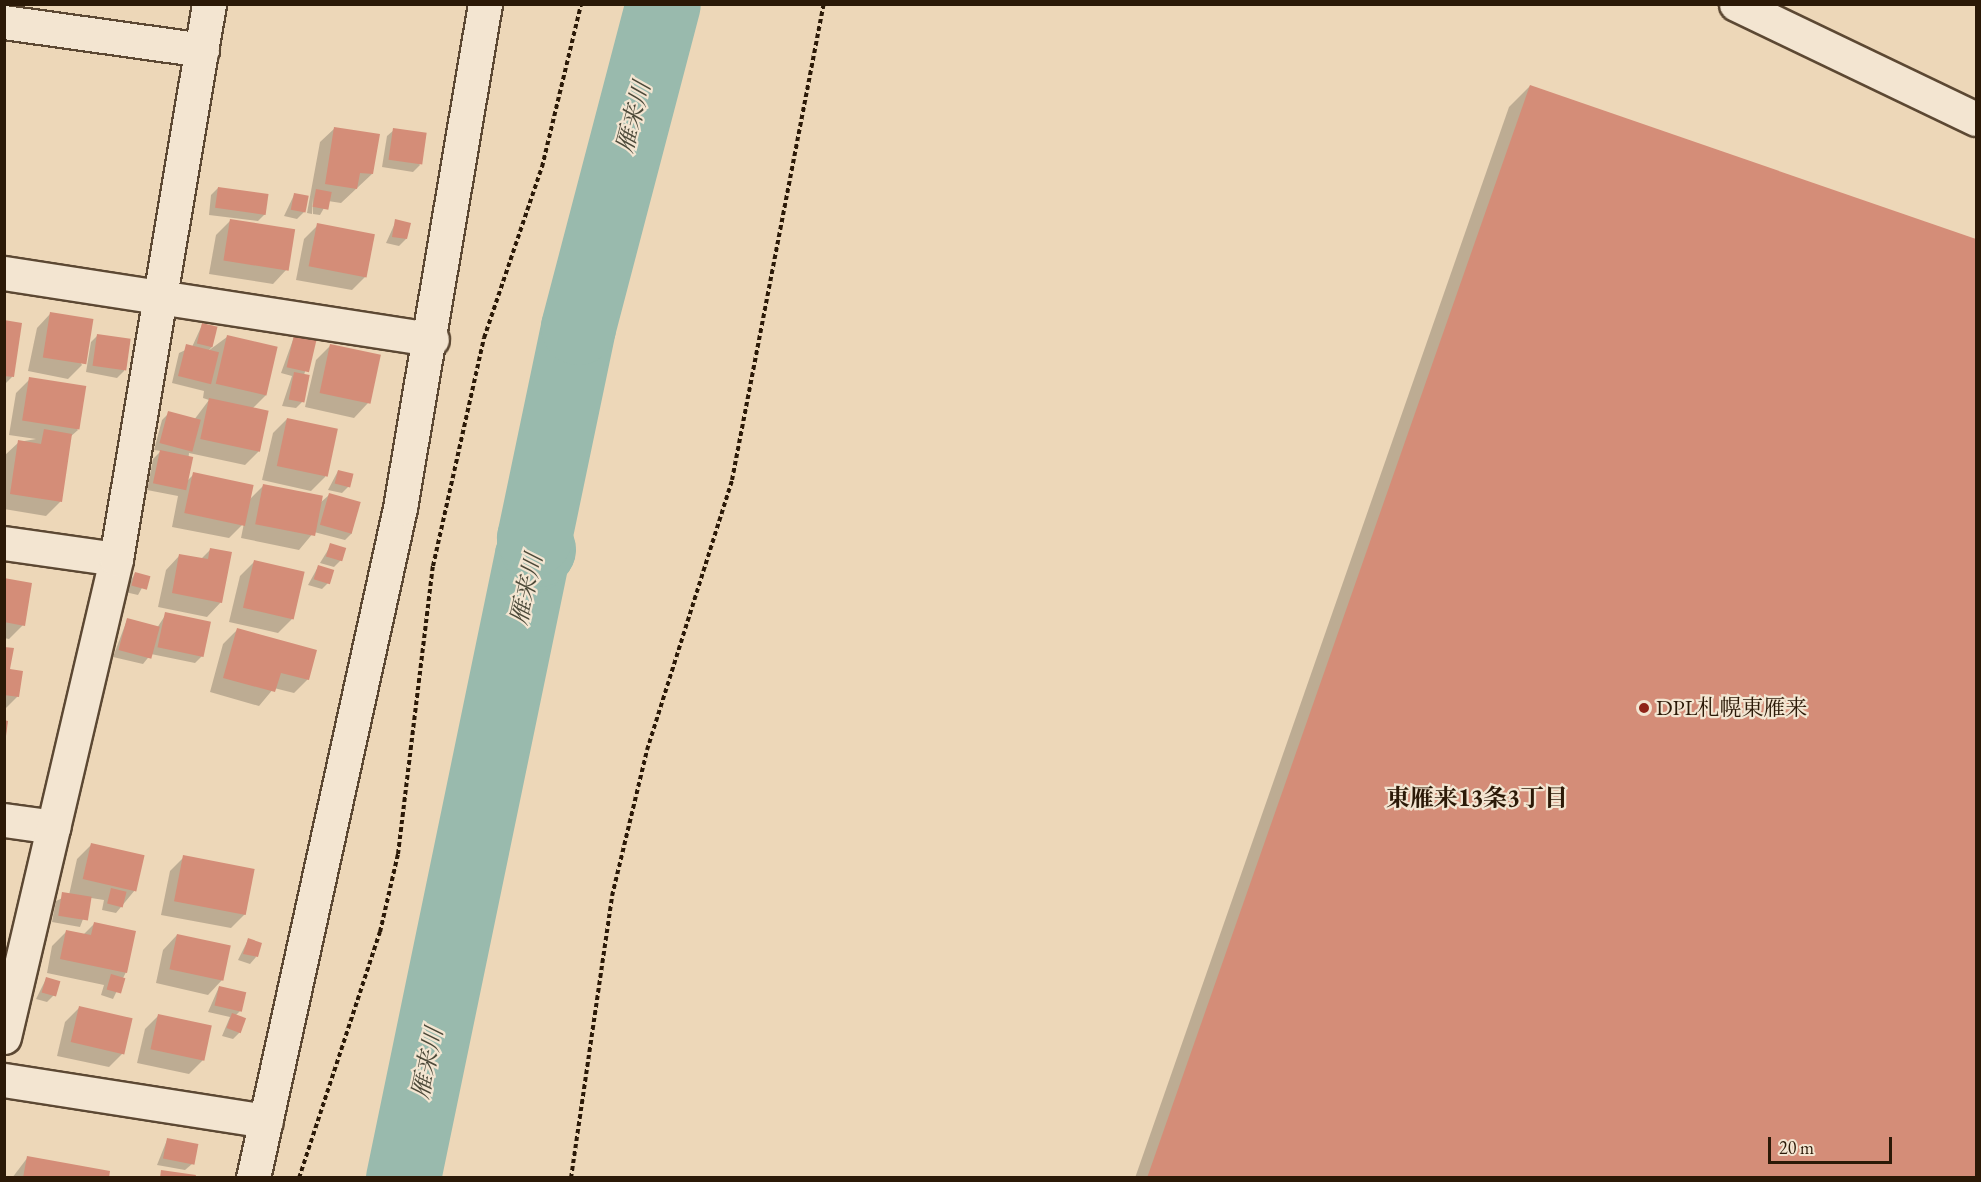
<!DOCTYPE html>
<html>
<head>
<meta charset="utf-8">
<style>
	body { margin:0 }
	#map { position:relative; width:1981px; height:1182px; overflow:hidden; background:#edd7b8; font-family:"EB Garamond","Noto Serif JP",serif }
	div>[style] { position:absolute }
	.shadow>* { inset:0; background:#0003 }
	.river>* { height:75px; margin:-37.5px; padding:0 37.5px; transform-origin:37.5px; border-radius:37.5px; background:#99baad }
	.building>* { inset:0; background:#d48d78; transform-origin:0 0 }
	.path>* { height:4px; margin-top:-2px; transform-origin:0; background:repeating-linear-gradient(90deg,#2b1907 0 4.5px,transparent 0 7.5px) }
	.roads { filter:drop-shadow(2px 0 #5c4833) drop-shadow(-2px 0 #5c4833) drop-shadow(0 2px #5c4833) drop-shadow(0 -2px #5c4833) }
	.street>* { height:33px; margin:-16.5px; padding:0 16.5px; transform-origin:16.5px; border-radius:16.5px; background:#f3e5d1 }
	.secondary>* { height:33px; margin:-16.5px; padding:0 16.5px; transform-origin:16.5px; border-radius:16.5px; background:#f3e5d1 }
	.dots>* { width:16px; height:16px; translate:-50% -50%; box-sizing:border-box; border:3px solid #f3e5d1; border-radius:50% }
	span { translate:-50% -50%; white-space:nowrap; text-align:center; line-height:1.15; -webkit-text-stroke:4.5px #f3e5d1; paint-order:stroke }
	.poi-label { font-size:22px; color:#2b1907 }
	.left { translate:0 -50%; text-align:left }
	.water-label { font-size:24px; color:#4c4939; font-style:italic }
	.neighbourhood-label { font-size:24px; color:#2b1907; font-weight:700 }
	.frame { position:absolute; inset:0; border:6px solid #2b1907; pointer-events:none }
	.scale { position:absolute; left:1768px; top:1137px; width:124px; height:27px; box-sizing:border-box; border:3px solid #2b1907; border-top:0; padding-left:8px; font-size:18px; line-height:21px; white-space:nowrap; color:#2b1907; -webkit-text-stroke:4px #f3e5d1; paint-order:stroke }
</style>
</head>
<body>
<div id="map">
	<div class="shadow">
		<div style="clip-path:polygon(1530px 86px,1976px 240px,1976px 1178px,1135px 1178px,1509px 107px)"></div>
		<div style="clip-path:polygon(335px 128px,372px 174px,341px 203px,328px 201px,320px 215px,313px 214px,313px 198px,312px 214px,307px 213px,320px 142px)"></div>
		<div style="clip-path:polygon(394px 130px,420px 165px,413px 172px,382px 167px,387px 136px)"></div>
		<div style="clip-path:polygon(218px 188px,265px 214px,258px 221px,209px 215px,211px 195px)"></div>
		<div style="clip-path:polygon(294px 195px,304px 212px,297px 219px,284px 216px)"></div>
		<div style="clip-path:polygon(230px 221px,287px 269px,273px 284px,209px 274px,216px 235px)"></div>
		<div style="clip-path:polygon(396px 221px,406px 239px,399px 246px,386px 243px)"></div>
		<div style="clip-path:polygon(318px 225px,366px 276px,352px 290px,296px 280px,304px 239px)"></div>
		<div style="clip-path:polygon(51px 313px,82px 365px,68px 379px,28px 371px,37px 328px)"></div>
		<div style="clip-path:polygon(4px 321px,12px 377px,4px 385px)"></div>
		<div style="clip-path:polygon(202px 325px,212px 347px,208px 351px,227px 337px,266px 395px,252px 409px,259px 451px,245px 465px,189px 453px,186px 482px,194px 474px,249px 500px,264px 485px,320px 503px,329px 495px,352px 533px,345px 540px,314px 532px,299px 550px,241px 538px,244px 523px,229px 538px,172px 527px,178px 496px,147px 490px,153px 459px,161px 451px,154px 450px,162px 420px,169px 413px,194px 420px,209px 400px,203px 398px,204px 391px,172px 383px,179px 353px,192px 347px)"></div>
		<div style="clip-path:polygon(98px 335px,129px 341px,124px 371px,117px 378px,86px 372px,91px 342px)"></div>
		<div style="clip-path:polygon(294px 337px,314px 341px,304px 375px,303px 401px,296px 408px,282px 406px,292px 376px,281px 373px)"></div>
		<div style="clip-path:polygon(330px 346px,368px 403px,354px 418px,305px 407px,316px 360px)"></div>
		<div style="clip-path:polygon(30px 379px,78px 430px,70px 437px,60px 502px,46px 516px,4px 509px,4px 456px,19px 442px,36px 439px,9px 435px,16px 393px)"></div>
		<div style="clip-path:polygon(287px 419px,336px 430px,325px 477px,311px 491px,262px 480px,273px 433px)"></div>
		<div style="clip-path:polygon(338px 471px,349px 486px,342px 493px,328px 490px)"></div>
		<div style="clip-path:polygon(331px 545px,341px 560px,334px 567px,320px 563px)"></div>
		<div style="clip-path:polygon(211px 549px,221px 602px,207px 617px,158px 607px,166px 570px,180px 555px,201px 559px)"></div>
		<div style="clip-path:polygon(254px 562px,292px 619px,278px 633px,229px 622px,240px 576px)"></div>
		<div style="clip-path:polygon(318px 567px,329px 582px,322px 589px,308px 585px)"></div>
		<div style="clip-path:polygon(135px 573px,148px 577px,138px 595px,125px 592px)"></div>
		<div style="clip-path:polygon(4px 580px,23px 625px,9px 639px,4px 638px)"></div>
		<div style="clip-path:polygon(166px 614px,202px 656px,195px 663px,151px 654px,143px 664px,113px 657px,127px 620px,157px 628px)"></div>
		<div style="clip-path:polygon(237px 630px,308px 679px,294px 693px,274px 688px,259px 706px,210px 692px,223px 644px)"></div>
		<div style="clip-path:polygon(4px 648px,18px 696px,4px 710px)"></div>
		<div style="clip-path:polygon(91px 845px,135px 890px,116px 913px,102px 910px,104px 900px,91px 898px,80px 927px,52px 922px,56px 901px,69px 895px,77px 859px)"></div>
		<div style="clip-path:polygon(184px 857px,245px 914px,231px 928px,161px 915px,170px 871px)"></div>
		<div style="clip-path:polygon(94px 924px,126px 972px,113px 999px,101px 995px,104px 985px,47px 973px,52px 946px,67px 931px,83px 935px)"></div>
		<div style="clip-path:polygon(177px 935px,222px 980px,208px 995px,156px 983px,163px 950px)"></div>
		<div style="clip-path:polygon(248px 940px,256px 957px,250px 964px,238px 960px)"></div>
		<div style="clip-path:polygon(46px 979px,54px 995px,47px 1002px,36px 999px)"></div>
		<div style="clip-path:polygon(219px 987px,240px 1011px,235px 1016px,240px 1032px,233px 1039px,222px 1036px,230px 1017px,208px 1012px)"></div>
		<div style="clip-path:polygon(79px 1008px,123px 1053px,109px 1067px,57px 1056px,65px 1022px)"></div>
		<div style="clip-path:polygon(159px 1015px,203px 1060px,189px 1074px,137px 1063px,145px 1029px)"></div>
		<div style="clip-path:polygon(167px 1140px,192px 1164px,185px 1170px,157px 1165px)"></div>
		<div style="clip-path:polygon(28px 1157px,108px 1178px,12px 1178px)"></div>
	</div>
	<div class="river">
		<div style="left:403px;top:1178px;width:636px;rotate:-78.3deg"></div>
		<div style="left:532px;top:555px;width:8px;rotate:-45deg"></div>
		<div style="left:538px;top:549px;width:12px;rotate:-110deg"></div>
		<div style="left:534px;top:538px;width:216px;rotate:-78.2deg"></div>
		<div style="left:578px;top:327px;width:334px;rotate:-75.3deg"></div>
	</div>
	<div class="building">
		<div style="clip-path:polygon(1530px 85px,1976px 239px,1976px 1178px,1147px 1178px)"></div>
		<div style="clip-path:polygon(334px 127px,380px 134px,373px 174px,360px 173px,357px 189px,325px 184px)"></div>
		<div style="left:393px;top:128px;width:34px;height:32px;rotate:8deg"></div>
		<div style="left:218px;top:187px;width:51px;height:21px;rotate:8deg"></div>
		<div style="left:316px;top:189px;width:16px;height:18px;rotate:11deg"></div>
		<div style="left:294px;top:193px;width:15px;height:17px;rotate:11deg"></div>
		<div style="left:230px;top:219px;width:66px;height:42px;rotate:9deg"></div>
		<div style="clip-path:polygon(395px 219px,411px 223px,407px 239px,392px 237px)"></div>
		<div style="left:317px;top:223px;width:59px;height:44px;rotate:11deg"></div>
		<div style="left:50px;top:312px;width:44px;height:46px;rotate:9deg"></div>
		<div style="clip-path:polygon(4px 320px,22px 323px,14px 377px,4px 376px)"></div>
		<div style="left:202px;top:323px;width:16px;height:21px;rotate:14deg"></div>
		<div style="left:97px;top:334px;width:34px;height:32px;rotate:8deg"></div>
		<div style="left:227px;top:335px;width:52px;height:50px;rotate:13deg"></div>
		<div style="left:294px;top:335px;width:23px;height:33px;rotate:13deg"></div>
		<div style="left:186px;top:344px;width:34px;height:33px;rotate:14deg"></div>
		<div style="left:330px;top:344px;width:52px;height:50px;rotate:12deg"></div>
		<div style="left:294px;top:372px;width:16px;height:28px;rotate:11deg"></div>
		<div style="left:29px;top:377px;width:58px;height:44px;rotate:9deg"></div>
		<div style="left:209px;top:398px;width:61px;height:42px;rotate:12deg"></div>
		<div style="left:168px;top:411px;width:34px;height:33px;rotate:15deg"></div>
		<div style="left:287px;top:418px;width:52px;height:49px;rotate:12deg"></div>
		<div style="clip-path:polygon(44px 429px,72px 434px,62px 502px,10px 494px,18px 440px,41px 444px)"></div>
		<div style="left:160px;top:450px;width:34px;height:34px;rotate:12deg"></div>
		<div style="left:338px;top:470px;width:16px;height:14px;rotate:14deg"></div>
		<div style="left:193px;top:472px;width:62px;height:42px;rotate:12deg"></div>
		<div style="left:263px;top:484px;width:61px;height:41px;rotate:11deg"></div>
		<div style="left:329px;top:493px;width:33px;height:33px;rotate:16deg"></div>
		<div style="left:330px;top:543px;width:17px;height:14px;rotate:17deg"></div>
		<div style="clip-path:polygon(210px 548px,232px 552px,222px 603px,172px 593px,179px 554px,208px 559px)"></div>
		<div style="left:254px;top:560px;width:52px;height:49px;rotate:13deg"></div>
		<div style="left:318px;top:565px;width:17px;height:15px;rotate:17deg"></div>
		<div style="left:135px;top:572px;width:16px;height:14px;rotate:15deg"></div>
		<div style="clip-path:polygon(4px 578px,32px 583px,25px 626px,4px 622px)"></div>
		<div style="left:165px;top:612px;width:47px;height:36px;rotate:12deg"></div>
		<div style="left:127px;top:618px;width:34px;height:33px;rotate:15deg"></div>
		<div style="clip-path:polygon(237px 628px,317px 650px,309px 680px,281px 673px,275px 692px,223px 678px)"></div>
		<div style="clip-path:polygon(4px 647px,14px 648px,10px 669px,23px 671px,19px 697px,4px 695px)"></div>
		<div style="clip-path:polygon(4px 720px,8px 721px,6px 736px,4px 735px)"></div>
		<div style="left:91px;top:843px;width:55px;height:37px;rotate:13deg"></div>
		<div style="left:183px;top:855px;width:73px;height:47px;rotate:11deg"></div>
		<div style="left:111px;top:888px;width:16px;height:16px;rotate:14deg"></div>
		<div style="left:62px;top:892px;width:30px;height:24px;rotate:9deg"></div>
		<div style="clip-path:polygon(94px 922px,136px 931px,127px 973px,60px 959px,66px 930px,91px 935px)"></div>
		<div style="left:177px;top:934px;width:55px;height:36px;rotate:12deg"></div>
		<div style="clip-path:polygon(248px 938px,262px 943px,258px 957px,243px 954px)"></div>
		<div style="left:111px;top:974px;width:15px;height:16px;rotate:16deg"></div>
		<div style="left:46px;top:977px;width:15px;height:16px;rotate:16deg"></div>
		<div style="left:219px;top:986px;width:28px;height:20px;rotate:13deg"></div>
		<div style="left:79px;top:1006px;width:55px;height:37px;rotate:13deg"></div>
		<div style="left:232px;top:1013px;width:15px;height:16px;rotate:20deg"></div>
		<div style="left:158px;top:1014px;width:55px;height:36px;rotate:12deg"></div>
		<div style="left:167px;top:1138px;width:32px;height:21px;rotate:11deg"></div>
		<div style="clip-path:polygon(27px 1156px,110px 1171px,109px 1178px,23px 1178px)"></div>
		<div style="clip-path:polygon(161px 1170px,196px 1175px,195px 1178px,160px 1178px)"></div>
	</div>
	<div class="path">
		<div style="left:299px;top:1178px;width:259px;rotate:-71.8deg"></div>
		<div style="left:380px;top:932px;width:80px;rotate:-77deg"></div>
		<div style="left:398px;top:854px;width:290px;rotate:-83.1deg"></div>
		<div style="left:433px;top:566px;width:234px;rotate:-77.4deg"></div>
		<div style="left:484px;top:338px;width:181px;rotate:-71.3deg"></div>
		<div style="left:542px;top:167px;width:168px;rotate:-76.5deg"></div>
		<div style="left:571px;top:1178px;width:285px;rotate:-81.7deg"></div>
		<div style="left:612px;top:896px;width:150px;rotate:-76.5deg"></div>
		<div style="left:647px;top:750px;width:283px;rotate:-72.5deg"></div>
		<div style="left:732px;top:480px;width:485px;rotate:-79.1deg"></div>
	</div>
	<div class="roads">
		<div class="street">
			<div style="left:1736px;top:4px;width:266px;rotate:25.6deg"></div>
			<div style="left:4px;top:22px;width:200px;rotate:8deg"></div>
			<div style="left:4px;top:273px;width:433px;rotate:8.8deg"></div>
			<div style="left:4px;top:543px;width:113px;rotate:8.1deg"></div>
			<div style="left:4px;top:820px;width:50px;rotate:8deg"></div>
			<div style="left:4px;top:1037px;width:491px;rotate:-76.8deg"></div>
			<div style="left:116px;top:559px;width:563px;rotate:-80.49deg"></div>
			<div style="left:4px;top:1080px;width:265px;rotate:8.9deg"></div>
		</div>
		<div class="secondary">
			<div style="left:253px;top:1178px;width:686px;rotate:-77.63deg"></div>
			<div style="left:400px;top:508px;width:511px;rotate:-80.43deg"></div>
		</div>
	</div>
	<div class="dots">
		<div style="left:1644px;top:708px;background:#8f2418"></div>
	</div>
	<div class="poi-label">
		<span class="left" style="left:1656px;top:708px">DPL札幌東雁来</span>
	</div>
	<div class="water-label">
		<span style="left:633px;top:117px;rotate:-75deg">雁来川</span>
		<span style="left:526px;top:589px;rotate:-77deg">雁来川</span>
		<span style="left:427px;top:1063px;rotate:-78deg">雁来川</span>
	</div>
	<div class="neighbourhood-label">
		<span style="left:1477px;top:798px">東雁来13条3丁目</span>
	</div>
	<div class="frame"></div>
	<div class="scale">20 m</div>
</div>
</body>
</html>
